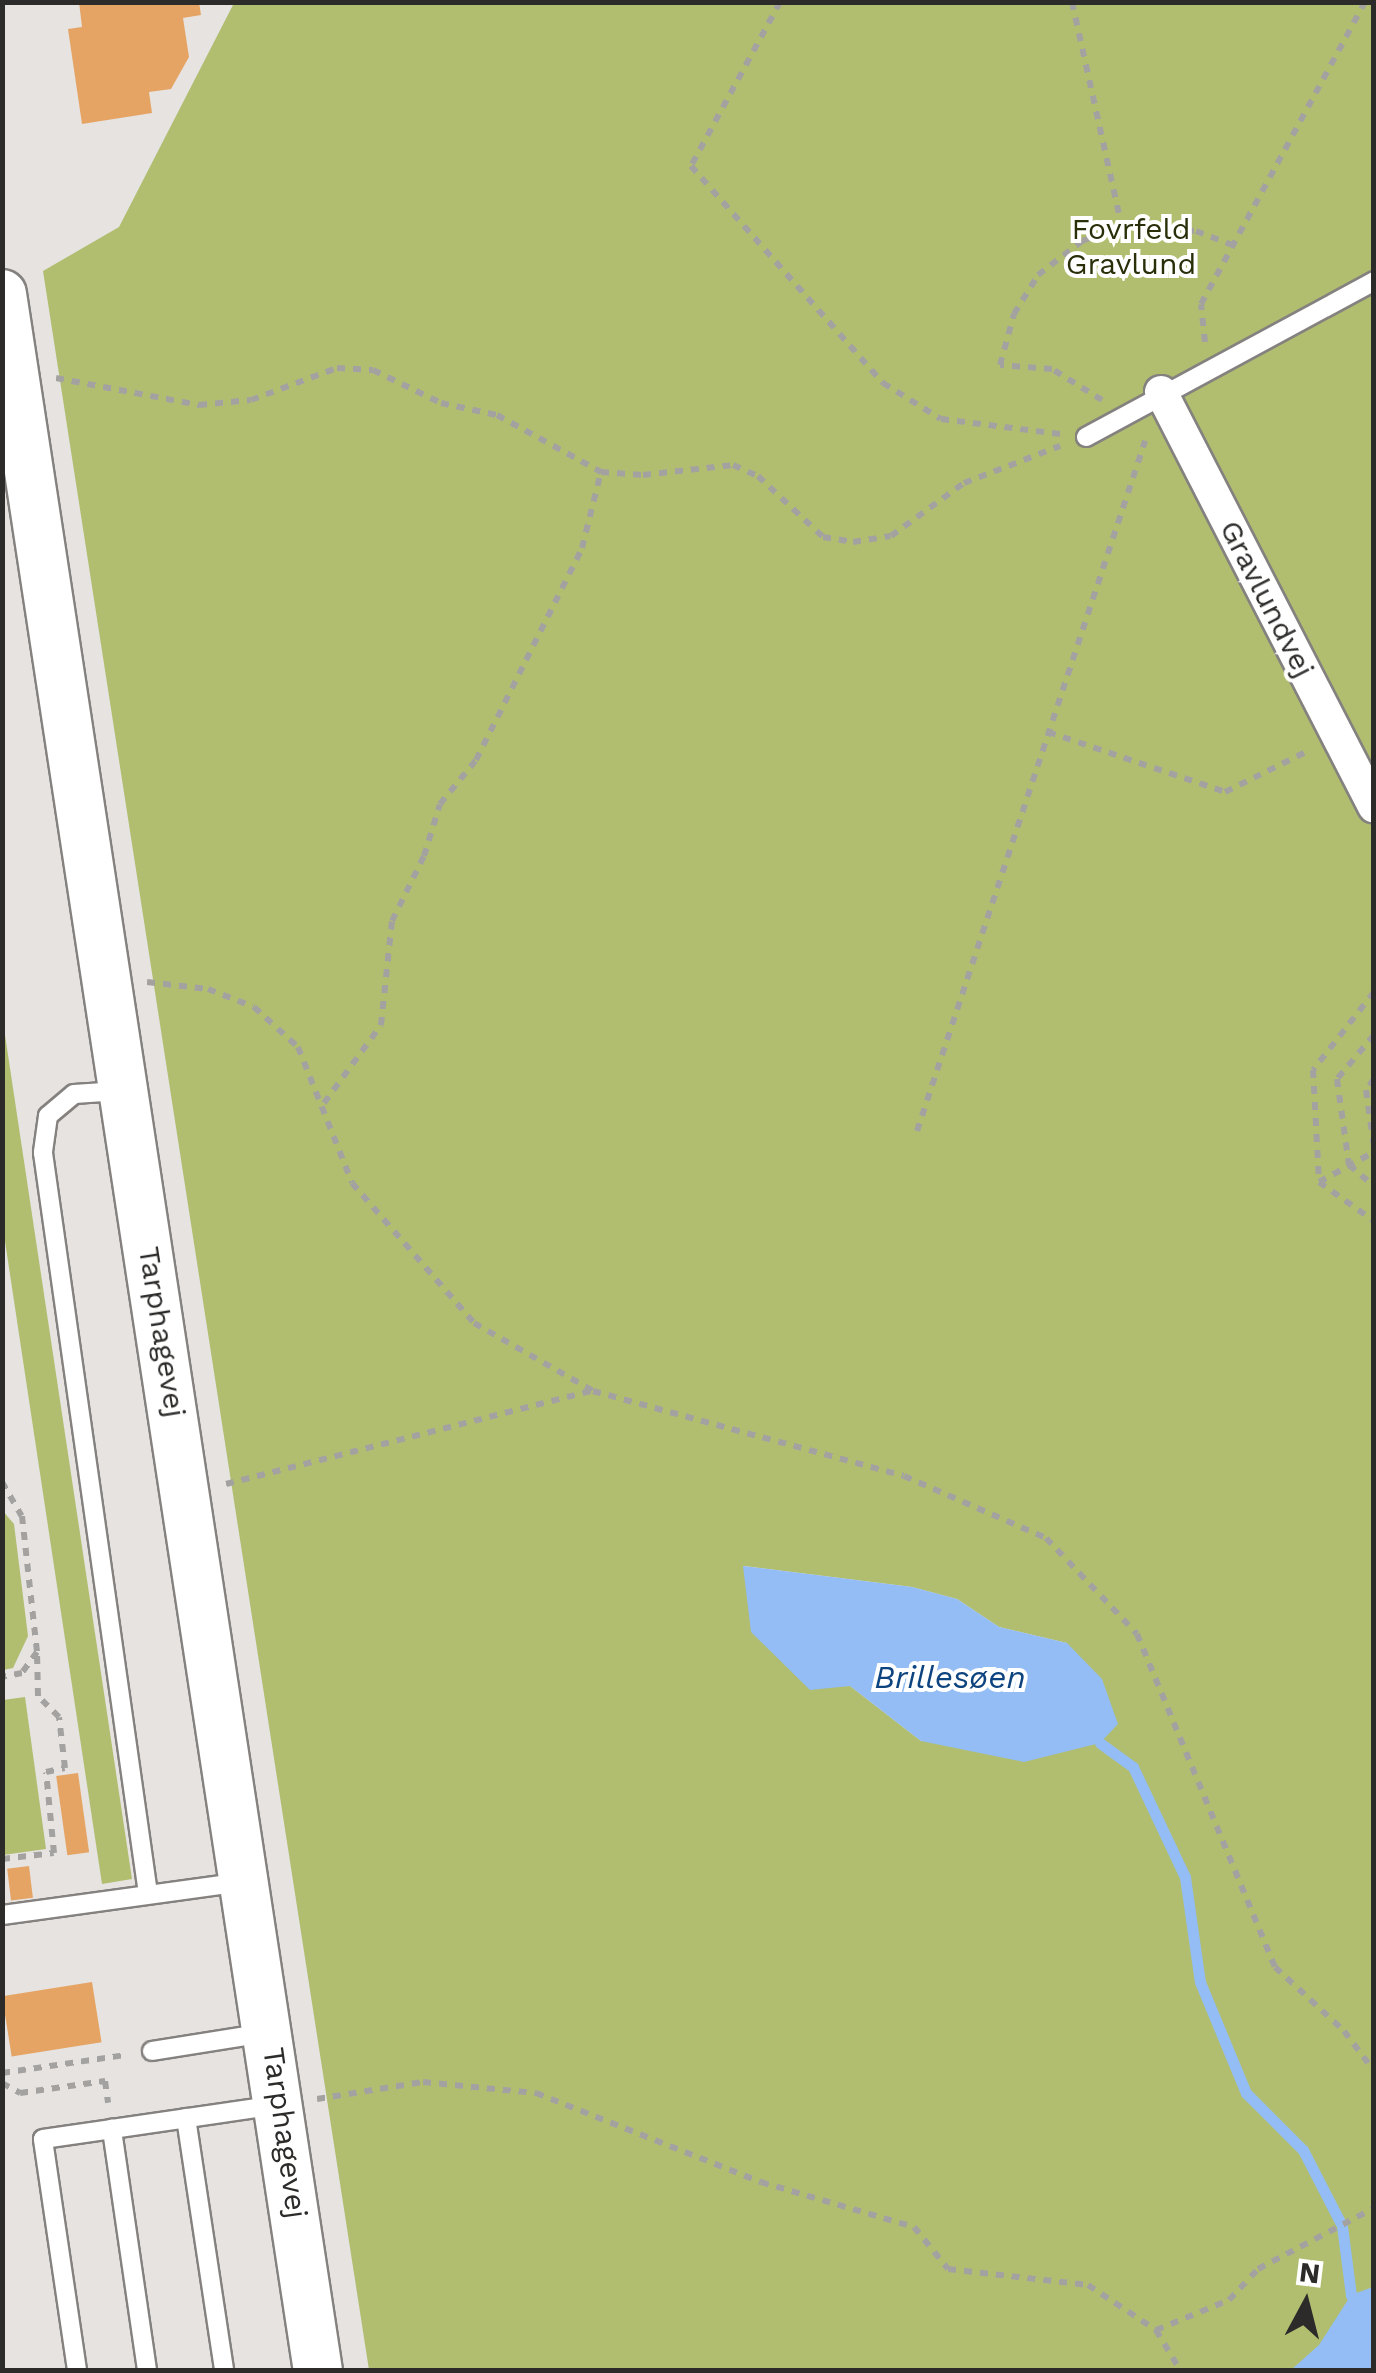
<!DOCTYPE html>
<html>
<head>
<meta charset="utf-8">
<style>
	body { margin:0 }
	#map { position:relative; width:1376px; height:2373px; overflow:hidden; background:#e6e3e1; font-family:"Work Sans",sans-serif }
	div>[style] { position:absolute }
	.green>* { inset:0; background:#b1be70 }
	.water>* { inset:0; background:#93bdf4 }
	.stream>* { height:11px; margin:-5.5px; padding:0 5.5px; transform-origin:5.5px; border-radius:5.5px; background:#93bdf4 }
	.building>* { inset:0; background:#e5a463; transform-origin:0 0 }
	.path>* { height:6px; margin-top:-3px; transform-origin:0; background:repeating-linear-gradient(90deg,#a4a2a0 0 8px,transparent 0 16px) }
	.roads { filter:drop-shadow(2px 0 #84817f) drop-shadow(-2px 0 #84817f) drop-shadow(0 2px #84817f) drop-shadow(0 -2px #84817f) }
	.service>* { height:18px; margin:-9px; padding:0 9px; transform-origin:9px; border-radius:9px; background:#fff }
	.minor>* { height:32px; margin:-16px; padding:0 16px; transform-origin:16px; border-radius:16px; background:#fff }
	.secondary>* { height:48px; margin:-24px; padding:0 24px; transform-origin:24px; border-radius:24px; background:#fff }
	span { translate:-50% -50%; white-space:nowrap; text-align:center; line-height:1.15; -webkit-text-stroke:8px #fff; paint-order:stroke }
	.park-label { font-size:30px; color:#2a2f09 }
	.street-label { font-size:30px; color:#2c2b2a }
	.water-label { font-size:32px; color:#0d437e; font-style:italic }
	.frame { position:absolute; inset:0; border:5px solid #2c2b2a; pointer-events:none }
	.north { position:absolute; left:1256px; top:2253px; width:100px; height:100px; -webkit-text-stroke:8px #fff; paint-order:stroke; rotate:7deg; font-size:28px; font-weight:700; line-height:40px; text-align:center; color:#2c2b2a }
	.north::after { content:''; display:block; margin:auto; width:35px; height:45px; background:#2c2b2a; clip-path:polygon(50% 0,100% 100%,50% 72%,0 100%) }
</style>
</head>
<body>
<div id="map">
	<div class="green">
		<div style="clip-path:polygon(evenodd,234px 3px,1373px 3px,1373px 2370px,369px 2370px,43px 271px,119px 227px,234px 3px,744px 1566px,912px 1587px,957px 1599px,999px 1627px,1067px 1643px,921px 1741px,850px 1686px,744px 1566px)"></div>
		<div style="clip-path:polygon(2px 1015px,132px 1879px,102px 1884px,3px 1228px)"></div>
		<div style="clip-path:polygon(2px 1510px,14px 1524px,28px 1636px,13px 1668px,3px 1670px)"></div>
		<div style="clip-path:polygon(25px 1697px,46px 1849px,3px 1855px,3px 1700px)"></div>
	</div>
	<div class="water">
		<div style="clip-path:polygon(743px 1566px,912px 1587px,957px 1599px,999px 1627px,1067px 1643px,1102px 1679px,1118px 1724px,1100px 1743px,1024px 1762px,921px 1741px,850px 1686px,810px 1690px,751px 1632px)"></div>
		<div style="clip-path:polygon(1373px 2287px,1373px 2370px,1291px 2370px,1319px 2345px,1351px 2295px)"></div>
	</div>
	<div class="stream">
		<div style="left:1100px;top:1743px;width:41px;rotate:36deg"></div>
		<div style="left:1133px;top:1767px;width:122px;rotate:64.7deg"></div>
		<div style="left:1185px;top:1877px;width:106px;rotate:81.9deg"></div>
		<div style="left:1200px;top:1982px;width:120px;rotate:67.5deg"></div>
		<div style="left:1246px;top:2093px;width:81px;rotate:45deg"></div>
		<div style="left:1303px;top:2150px;width:81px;rotate:62.8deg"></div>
		<div style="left:1342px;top:2226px;width:70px;rotate:82.6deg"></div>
	</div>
	<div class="building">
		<div style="clip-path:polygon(79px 2px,199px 2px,201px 15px,183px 18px,189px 57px,171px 89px,149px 92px,152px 113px,82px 124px,68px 29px,82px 27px)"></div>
		<div style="left:78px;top:1773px;width:80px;height:22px;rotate:82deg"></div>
		<div style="left:29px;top:1866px;width:32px;height:22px;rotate:83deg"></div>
		<div style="left:92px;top:1982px;width:61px;height:91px;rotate:81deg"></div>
	</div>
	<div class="path">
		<div style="left:780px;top:2px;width:187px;rotate:118.5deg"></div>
		<div style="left:691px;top:166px;width:290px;rotate:48.5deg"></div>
		<div style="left:883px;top:383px;width:68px;rotate:31.8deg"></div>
		<div style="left:941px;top:419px;width:120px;rotate:7.2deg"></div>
		<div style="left:1072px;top:2px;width:230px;rotate:77.5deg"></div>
		<div style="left:1205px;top:342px;width:38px;rotate:-96deg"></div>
		<div style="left:1201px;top:304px;width:344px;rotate:-61.5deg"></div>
		<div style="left:56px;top:378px;width:146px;rotate:10.7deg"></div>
		<div style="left:199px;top:405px;width:52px;rotate:-5.5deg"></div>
		<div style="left:251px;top:400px;width:92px;rotate:-20.4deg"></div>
		<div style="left:337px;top:368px;width:36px;rotate:3deg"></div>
		<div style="left:373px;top:370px;width:76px;rotate:25.9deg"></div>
		<div style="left:441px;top:403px;width:57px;rotate:12.1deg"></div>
		<div style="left:497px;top:415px;width:119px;rotate:28.7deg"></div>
		<div style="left:601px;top:472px;width:42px;rotate:4.1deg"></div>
		<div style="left:643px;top:475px;width:91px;rotate:-6.3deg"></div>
		<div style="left:733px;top:465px;width:27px;rotate:24deg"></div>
		<div style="left:758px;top:476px;width:89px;rotate:43.2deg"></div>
		<div style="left:823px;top:537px;width:30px;rotate:9deg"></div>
		<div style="left:853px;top:542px;width:38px;rotate:-9deg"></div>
		<div style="left:891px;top:536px;width:90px;rotate:-36deg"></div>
		<div style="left:964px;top:483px;width:103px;rotate:-21.1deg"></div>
		<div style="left:1102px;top:400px;width:59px;rotate:-148.2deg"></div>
		<div style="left:1052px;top:369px;width:52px;rotate:-175.6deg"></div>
		<div style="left:1000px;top:365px;width:53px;rotate:-74.6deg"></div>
		<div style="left:1014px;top:314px;width:46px;rotate:-58.4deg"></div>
		<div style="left:1038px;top:275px;width:56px;rotate:-37.7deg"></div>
		<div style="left:1082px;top:241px;width:42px;rotate:-19.3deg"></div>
		<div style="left:1122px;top:227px;width:74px;rotate:3.1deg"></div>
		<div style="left:1196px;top:231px;width:39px;rotate:21deg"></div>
		<div style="left:1048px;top:732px;width:187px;rotate:18.7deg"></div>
		<div style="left:1225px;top:792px;width:93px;rotate:-26.3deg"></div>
		<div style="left:147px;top:982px;width:61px;rotate:6.5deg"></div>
		<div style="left:208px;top:989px;width:49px;rotate:21.4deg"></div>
		<div style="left:254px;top:1007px;width:59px;rotate:42.3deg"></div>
		<div style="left:298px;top:1047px;width:146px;rotate:68.3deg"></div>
		<div style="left:352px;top:1183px;width:186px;rotate:48.9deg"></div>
		<div style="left:474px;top:1323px;width:137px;rotate:29.7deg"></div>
		<div style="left:593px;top:1391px;width:322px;rotate:15.3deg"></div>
		<div style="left:904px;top:1476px;width:155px;rotate:23.6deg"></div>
		<div style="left:1046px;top:1538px;width:132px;rotate:46.5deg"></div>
		<div style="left:1137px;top:1634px;width:360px;rotate:67.5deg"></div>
		<div style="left:1275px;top:1967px;width:94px;rotate:42.8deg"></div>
		<div style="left:1344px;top:2031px;width:50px;rotate:53.1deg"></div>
		<div style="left:1374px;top:992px;width:99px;rotate:128deg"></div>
		<div style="left:1313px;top:1070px;width:112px;rotate:86.9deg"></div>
		<div style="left:1319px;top:1182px;width:63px;rotate:-28.6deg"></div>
		<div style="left:1374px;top:1035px;width:57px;rotate:130.1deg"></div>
		<div style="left:1337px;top:1079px;width:87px;rotate:82.1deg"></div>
		<div style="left:1349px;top:1165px;width:33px;rotate:40deg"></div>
		<div style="left:1374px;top:1079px;width:14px;rotate:126deg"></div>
		<div style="left:1366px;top:1090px;width:58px;rotate:82deg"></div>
		<div style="left:324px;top:1103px;width:97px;rotate:-53.8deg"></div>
		<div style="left:381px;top:1025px;width:105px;rotate:-84deg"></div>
		<div style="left:392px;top:921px;width:72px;rotate:-63.8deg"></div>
		<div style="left:424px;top:856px;width:54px;rotate:-72.9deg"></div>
		<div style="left:440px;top:804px;width:57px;rotate:-50.7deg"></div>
		<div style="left:476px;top:760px;width:237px;rotate:-63.4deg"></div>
		<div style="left:582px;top:548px;width:78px;rotate:-76deg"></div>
		<div style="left:917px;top:1131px;width:727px;rotate:-71.71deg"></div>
		<div style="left:1319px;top:1182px;width:67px;rotate:35.3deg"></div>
		<div style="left:2px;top:1482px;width:39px;rotate:60deg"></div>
		<div style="left:22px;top:1516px;width:137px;rotate:83.7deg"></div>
		<div style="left:37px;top:1652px;width:26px;rotate:126deg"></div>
		<div style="left:22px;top:1673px;width:20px;rotate:169deg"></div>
		<div style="left:226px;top:1484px;width:378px;rotate:-14.3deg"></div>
		<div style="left:2px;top:1859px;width:52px;rotate:-6.6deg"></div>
		<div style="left:54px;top:1853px;width:81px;rotate:-95.6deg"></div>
		<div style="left:46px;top:1772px;width:19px;rotate:-12deg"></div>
		<div style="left:65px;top:1768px;width:51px;rotate:-96.7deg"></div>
		<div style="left:59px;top:1717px;width:30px;rotate:-135deg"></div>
		<div style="left:38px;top:1696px;width:44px;rotate:-91.3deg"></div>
		<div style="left:2px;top:2073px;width:124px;rotate:-8.3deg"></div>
		<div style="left:2px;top:2083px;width:21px;rotate:29deg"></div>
		<div style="left:20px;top:2093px;width:86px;rotate:-8deg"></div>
		<div style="left:105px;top:2081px;width:22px;rotate:82deg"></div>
		<div style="left:317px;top:2099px;width:107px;rotate:-9.1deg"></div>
		<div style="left:423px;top:2082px;width:114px;rotate:5.6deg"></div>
		<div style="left:536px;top:2093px;width:242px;rotate:21.6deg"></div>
		<div style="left:761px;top:2182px;width:159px;rotate:16.4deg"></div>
		<div style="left:914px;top:2227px;width:54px;rotate:51deg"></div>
		<div style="left:948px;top:2269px;width:141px;rotate:6.5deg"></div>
		<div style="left:1088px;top:2285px;width:82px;rotate:33.5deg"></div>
		<div style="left:1156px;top:2330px;width:47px;rotate:59deg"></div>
		<div style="left:1156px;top:2330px;width:79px;rotate:-22.3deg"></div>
		<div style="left:1229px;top:2300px;width:42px;rotate:-46.9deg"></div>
		<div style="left:1258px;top:2269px;width:131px;rotate:-27.7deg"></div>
	</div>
	<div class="roads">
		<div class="service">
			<div style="left:1086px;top:437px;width:328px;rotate:-28.4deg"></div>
			<div style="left:119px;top:1091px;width:45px;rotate:176.2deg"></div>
			<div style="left:74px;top:1094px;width:34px;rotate:140deg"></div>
			<div style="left:48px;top:1116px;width:37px;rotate:98deg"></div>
			<div style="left:43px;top:1153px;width:748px;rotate:81.93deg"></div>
			<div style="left:2px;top:1915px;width:242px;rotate:-7.8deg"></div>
			<div style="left:152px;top:2051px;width:114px;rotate:-9.1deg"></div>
			<div style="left:186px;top:2118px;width:255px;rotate:81.4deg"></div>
			<div style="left:77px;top:2370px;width:233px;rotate:-98.4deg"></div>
			<div style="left:43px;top:2139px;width:70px;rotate:-8.2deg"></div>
			<div style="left:147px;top:2370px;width:244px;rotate:-98.3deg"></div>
			<div style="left:112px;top:2129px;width:166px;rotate:-8.3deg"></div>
		</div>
		<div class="minor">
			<div style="left:1161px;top:392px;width:466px;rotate:62.8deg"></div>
		</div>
		<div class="secondary">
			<div style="left:2px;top:294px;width:2100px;rotate:81.35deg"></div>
		</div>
	</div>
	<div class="park-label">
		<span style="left:1131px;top:246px">Fovrfeld<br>Gravlund</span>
	</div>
	<div class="street-label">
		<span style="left:1267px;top:599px;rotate:63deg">Gravlundvej</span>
		<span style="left:162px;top:1332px;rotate:81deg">Tarphagevej</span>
		<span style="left:285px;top:2133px;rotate:82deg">Tarphagevej</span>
	</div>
	<div class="water-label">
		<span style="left:950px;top:1677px">Brillesøen</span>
	</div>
	<div class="frame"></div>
	<div class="north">N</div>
</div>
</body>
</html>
